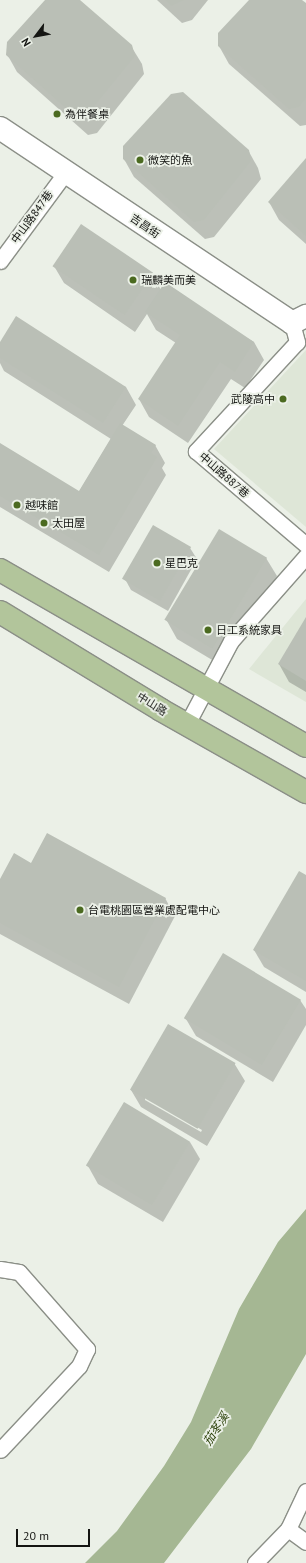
<!DOCTYPE html>
<html>
<head>
<meta charset="utf-8">
<style>
	body { margin:0 }
	#map { position:relative; width:306px; height:1563px; overflow:hidden; background:#ebf0e7; font-family:"PT Sans","Noto Sans TC",sans-serif }
	div>[style] { position:absolute }
	.built>* { inset:0; background:#dee6d7 }
	.water>* { inset:0; background:#a5b793 }
	.shadow>* { inset:0; background:#0003 }
	.building>* { inset:0; background:#babfb6; transform-origin:0 0 }
	.roads { filter:drop-shadow(1px 0 #8b8f87) drop-shadow(-1px 0 #8b8f87) drop-shadow(0 1px #8b8f87) drop-shadow(0 -1px #8b8f87) }
	.lane>* { height:15px; margin:-7.5px; padding:0 7.5px; transform-origin:7.5px; border-radius:7.5px; background:#fff }
	.street>* { height:22px; margin:-11px; padding:0 11px; transform-origin:11px; border-radius:11px; background:#fff }
	.primary>* { height:22px; margin:-11px; padding:0 11px; transform-origin:11px; border-radius:11px; background:#b2c59b }
	.dots>* { width:11px; height:11px; translate:-50% -50%; box-sizing:border-box; border:2px solid #ebf0e7; border-radius:50% }
	span { translate:-50% -50%; white-space:nowrap; text-align:center; line-height:1.15; -webkit-text-stroke:3.5px #ebf0e7; paint-order:stroke }
	.poi-label { font-size:11px; color:#141512 }
	.left { translate:0 -50%; text-align:left }
	.right { translate:-100% -50%; text-align:right }
	.street-label { font-size:11px; color:#141512 }
	.water-label { font-size:12px; color:#2b4109; font-style:italic }
	.north { position:absolute; left:16px; top:16px; width:40px; height:40px; -webkit-text-stroke:3px #ebf0e7; paint-order:stroke; rotate:238deg; font-size:11px; font-weight:700; line-height:16px; text-align:center; color:#141512 }
	.north::after { content:''; display:block; margin:auto; width:14px; height:18px; background:#141512; clip-path:polygon(50% 0,100% 100%,50% 72%,0 100%) }
	.scale { position:absolute; left:16px; top:1529px; width:74px; height:18px; box-sizing:border-box; border:2px solid #141512; border-top:0; padding-left:5px; font-size:12px; line-height:14px; white-space:nowrap; color:#141512; -webkit-text-stroke:3px #ebf0e7; paint-order:stroke }
</style>
</head>
<body>
<div id="map">
	<div class="built">
		<div style="clip-path:polygon(306px 350px,306px 527px,214px 449px)"></div>
		<div style="clip-path:polygon(306px 599px,306px 702px,249px 669px)"></div>
	</div>
	<div class="water">
		<div style="clip-path:polygon(306px 1209px,306px 1354px,251px 1449px,164px 1563px,85px 1563px,117px 1531px,164px 1466px,191px 1422px,239px 1309px,278px 1242px)"></div>
	</div>
	<div class="shadow">
		<div style="clip-path:polygon(46px 0,79px 0,131px 46px,142px 64px,144px 74px,97px 133px,88px 135px,17px 72px,7px 54px)"></div>
		<div style="clip-path:polygon(157px 0,208px 0,192px 20px,182px 23px)"></div>
		<div style="clip-path:polygon(250px 0,301px 0,306px 5px,306px 125px,300px 126px,229px 64px,219px 46px)"></div>
		<div style="clip-path:polygon(248px 150px,258px 168px,261px 179px,214px 237px,205px 239px,134px 177px,124px 159px)"></div>
		<div style="clip-path:polygon(306px 160px,306px 244px,279px 220px,269px 202px)"></div>
		<div style="clip-path:polygon(54px 266px,152px 274px,161px 290px,254px 342px,264px 360px,245px 388px,231px 379px,188px 443px,149px 417px,139px 399px,176px 343px,156px 330px,147px 314px,135px 332px,64px 283px)"></div>
		<div style="clip-path:polygon(0 344px,126px 387px,136px 405px,122px 426px,155px 445px,165px 463px,162px 468px,166px 475px,109px 572px,0 507px,0 445px,79px 492px,111px 439px,4px 371px,0 363px)"></div>
		<div style="clip-path:polygon(190px 548px,197px 559px,168px 611px,131px 590px,125px 579px)"></div>
		<div style="clip-path:polygon(266px 558px,277px 576px,224px 667px,177px 639px,167px 621px)"></div>
		<div style="clip-path:polygon(306px 619px,306px 692px,289px 682px,279px 664px)"></div>
		<div style="clip-path:polygon(32px 864px,165px 898px,175px 916px,129px 1004px,0 934px,0 881px)"></div>
		<div style="clip-path:polygon(306px 876px,306px 992px,264px 967px,254px 950px)"></div>
		<div style="clip-path:polygon(300px 1000px,306px 1009px,306px 1025px,273px 1082px,196px 1036px,186px 1019px)"></div>
		<div style="clip-path:polygon(evenodd,234px 1063px,245px 1081px,207px 1146px,141px 1107px,131px 1090px,234px 1063px,145px 1097px,202px 1130px,201px 1132px,145px 1100px,145px 1097px)"></div>
		<div style="clip-path:polygon(190px 1142px,200px 1159px,163px 1222px,98px 1184px,88px 1166px)"></div>
	</div>
	<div class="building">
		<div style="clip-path:polygon(45px 0,80px 0,132px 45px,135px 56px,87px 115px,77px 118px,6px 55px,7px 42px)"></div>
		<div style="clip-path:polygon(165px 0,184px 0,171px 6px)"></div>
		<div style="clip-path:polygon(249px 0,302px 0,306px 3px,306px 98px,299px 107px,289px 109px,218px 46px,218px 33px)"></div>
		<div style="clip-path:polygon(183px 92px,249px 150px,251px 161px,204px 220px,194px 222px,123px 159px,123px 146px,171px 94px)"></div>
		<div style="clip-path:polygon(306px 158px,306px 236px,268px 202px)"></div>
		<div style="left:81px;top:224px;width:87px;height:51px;rotate:34deg"></div>
		<div style="clip-path:polygon(165px 282px,254px 342px,235px 372px,220px 362px,178px 426px,138px 399px,180px 335px,145px 312px)"></div>
		<div style="clip-path:polygon(16px 316px,126px 387px,103px 423px,0 358px,0 342px)"></div>
		<div style="clip-path:polygon(120px 423px,156px 445px,151px 453px,157px 457px,99px 555px,0 496px,0 443px,79px 491px)"></div>
		<div style="left:153px;top:525px;width:44px;height:62px;rotate:30deg"></div>
		<div style="left:219px;top:529px;width:56px;height:106px;rotate:31deg"></div>
		<div style="clip-path:polygon(306px 617px,306px 681px,278px 664px)"></div>
		<div style="clip-path:polygon(47px 833px,166px 898px,119px 987px,0 923px,0 879px,14px 853px,31px 863px)"></div>
		<div style="clip-path:polygon(299px 871px,306px 875px,306px 981px,253px 950px)"></div>
		<div style="left:223px;top:953px;width:91px;height:76px;rotate:31deg"></div>
		<div style="left:168px;top:1024px;width:78px;height:76px;rotate:30deg"></div>
		<div style="left:124px;top:1102px;width:77px;height:74px;rotate:31deg"></div>
	</div>
	<div class="roads">
		<div class="lane">
			<div style="left:0;top:261px;width:109px;rotate:-53.5deg"></div>
			<div style="left:292px;top:323px;width:20px;rotate:75deg"></div>
			<div style="left:297px;top:342px;width:149px;rotate:132.8deg"></div>
			<div style="left:196px;top:451px;width:145px;rotate:40.5deg"></div>
			<div style="left:187px;top:724px;width:94px;rotate:-62.1deg"></div>
			<div style="left:231px;top:641px;width:113px;rotate:-48.6deg"></div>
			<div style="left:0;top:1269px;width:19px;rotate:9deg"></div>
			<div style="left:19px;top:1272px;width:103px;rotate:48.6deg"></div>
			<div style="left:87px;top:1349px;width:19px;rotate:115deg"></div>
			<div style="left:79px;top:1366px;width:115px;rotate:133.2deg"></div>
			<div style="left:288px;top:1529px;width:22px;rotate:36deg"></div>
			<div style="left:255px;top:1563px;width:47px;rotate:-45.9deg"></div>
			<div style="left:288px;top:1529px;width:42px;rotate:-64.7deg"></div>
		</div>
		<div class="street">
			<div style="left:0;top:128px;width:351px;rotate:33.7deg"></div>
			<div style="left:292px;top:323px;width:16px;rotate:-27deg"></div>
		</div>
		<div class="primary">
			<div style="left:0;top:570px;width:353px;rotate:29.9deg"></div>
			<div style="left:0;top:612px;width:188px;rotate:31.3deg"></div>
			<div style="left:161px;top:710px;width:167px;rotate:29.5deg"></div>
		</div>
	</div>
	<div class="dots">
		<div style="left:57px;top:114px;background:#4b6a20"></div>
		<div style="left:140px;top:160px;background:#4b6a20"></div>
		<div style="left:133px;top:280px;background:#4b6a20"></div>
		<div style="left:283px;top:399px;background:#4b6a20"></div>
		<div style="left:17px;top:505px;background:#4b6a20"></div>
		<div style="left:44px;top:523px;background:#4b6a20"></div>
		<div style="left:157px;top:563px;background:#4b6a20"></div>
		<div style="left:208px;top:630px;background:#4b6a20"></div>
		<div style="left:80px;top:910px;background:#4b6a20"></div>
	</div>
	<div class="poi-label">
		<span class="left" style="left:65px;top:114px">為伴餐桌</span>
		<span class="left" style="left:148px;top:160px">微笑的魚</span>
		<span class="left" style="left:141px;top:280px">瑞麟美而美</span>
		<span class="right" style="left:275px;top:399px">武陵高中</span>
		<span class="left" style="left:25px;top:505px">越味館</span>
		<span class="left" style="left:52px;top:523px">太田屋</span>
		<span class="left" style="left:165px;top:563px">星巴克</span>
		<span class="left" style="left:216px;top:630px">日工系統家具</span>
		<span class="left" style="left:88px;top:910px">台電桃園區營業處配電中心</span>
	</div>
	<div class="street-label">
		<span style="left:32px;top:217px;rotate:-54deg">中山路847巷</span>
		<span style="left:145px;top:226px;rotate:34deg">吉昌街</span>
		<span style="left:224px;top:475px;rotate:41deg">中山路887巷</span>
		<span style="left:152px;top:704px;rotate:32deg">中山路</span>
	</div>
	<div class="water-label">
		<span style="left:216px;top:1429px;rotate:-57deg">茄苳溪</span>
	</div>
	<div class="north">N</div>
	<div class="scale">20 m</div>
</div>
</body>
</html>
